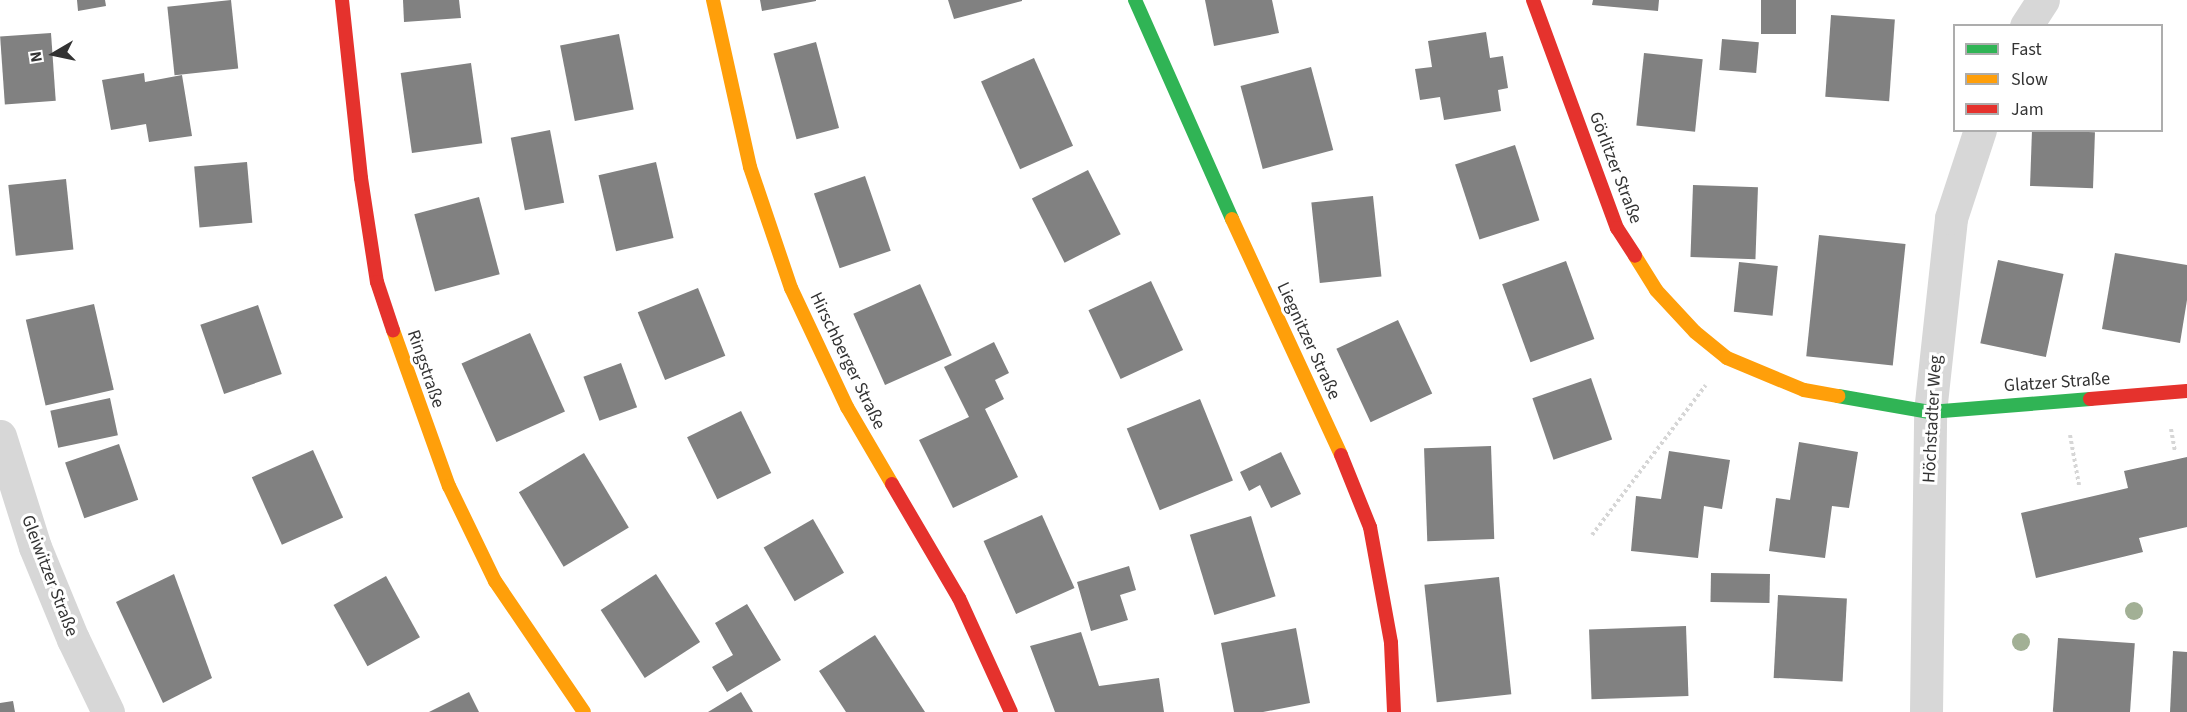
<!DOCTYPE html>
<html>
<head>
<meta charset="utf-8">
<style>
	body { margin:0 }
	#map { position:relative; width:2187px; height:712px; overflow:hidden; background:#fff; font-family:"Source Sans 3",sans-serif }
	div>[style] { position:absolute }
	.building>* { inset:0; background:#818181; transform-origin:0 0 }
	.path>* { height:4px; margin-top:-2px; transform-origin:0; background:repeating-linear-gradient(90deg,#d6d6d6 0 3px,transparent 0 6px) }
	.street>* { height:33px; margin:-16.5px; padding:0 16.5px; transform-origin:16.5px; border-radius:16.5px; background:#d7d7d7 }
	.fast>* { height:14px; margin:-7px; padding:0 7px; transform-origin:7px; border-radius:7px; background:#30b455 }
	.slow>* { height:14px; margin:-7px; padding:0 7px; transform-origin:7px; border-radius:7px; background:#ff9f0a }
	.jam>* { height:14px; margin:-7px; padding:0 7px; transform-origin:7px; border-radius:7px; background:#e5322d }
	.trees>* { width:18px; height:18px; margin:-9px; border-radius:50%; background:#a2b095 }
	span { translate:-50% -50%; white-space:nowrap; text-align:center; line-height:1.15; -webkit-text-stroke:6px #fff; paint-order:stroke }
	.street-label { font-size:18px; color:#333 }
	.legend { position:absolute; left:1953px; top:24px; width:210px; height:108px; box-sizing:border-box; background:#fff; border:2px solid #adadad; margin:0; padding:8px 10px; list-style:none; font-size:18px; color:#333 }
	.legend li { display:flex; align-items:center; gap:12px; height:30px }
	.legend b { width:30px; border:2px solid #adadad }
	.north { position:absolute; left:24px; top:24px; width:60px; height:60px; -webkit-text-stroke:4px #fff; paint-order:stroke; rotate:261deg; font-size:16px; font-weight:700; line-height:24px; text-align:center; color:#333 }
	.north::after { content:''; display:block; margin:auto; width:21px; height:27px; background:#333; clip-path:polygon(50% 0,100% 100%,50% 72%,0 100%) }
</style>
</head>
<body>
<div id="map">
	<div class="building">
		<div style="clip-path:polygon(77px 0,105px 0,106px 6px,78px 11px)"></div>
		<div style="left:231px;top:0;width:69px;height:64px;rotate:84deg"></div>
		<div style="clip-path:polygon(403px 0,459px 0,461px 18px,404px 22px)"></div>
		<div style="clip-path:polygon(760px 0,816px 0,816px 1px,762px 11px)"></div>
		<div style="clip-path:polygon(948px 0,1022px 0,1022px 1px,954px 19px)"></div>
		<div style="clip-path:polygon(1205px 0,1272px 0,1279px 33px,1214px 46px)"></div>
		<div style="clip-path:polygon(1593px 0,1659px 0,1658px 11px,1592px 5px)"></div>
		<div style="left:1761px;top:0;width:35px;height:34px"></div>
		<div style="left:1831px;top:15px;width:64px;height:82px;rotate:4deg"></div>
		<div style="clip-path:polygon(1486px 32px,1490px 58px,1503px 56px,1508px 88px,1498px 90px,1501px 111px,1444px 120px,1440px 97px,1420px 100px,1415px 69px,1432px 67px,1428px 41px)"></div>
		<div style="left:51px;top:33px;width:68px;height:51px;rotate:86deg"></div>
		<div style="left:619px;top:34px;width:77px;height:60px;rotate:79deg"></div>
		<div style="left:1722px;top:39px;width:37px;height:31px;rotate:5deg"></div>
		<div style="left:816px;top:42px;width:89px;height:44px;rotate:75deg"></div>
		<div style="left:1644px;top:53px;width:59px;height:73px;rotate:6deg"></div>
		<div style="left:1034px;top:58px;width:96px;height:58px;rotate:66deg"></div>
		<div style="left:471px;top:63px;width:81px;height:71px;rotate:82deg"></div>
		<div style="left:1311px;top:67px;width:86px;height:73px;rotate:75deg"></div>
		<div style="clip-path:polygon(144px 73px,145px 82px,182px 75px,192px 136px,149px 142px,146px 124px,111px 130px,102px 80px)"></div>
		<div style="left:550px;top:130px;width:74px;height:40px;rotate:79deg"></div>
		<div style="left:2032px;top:130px;width:63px;height:56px;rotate:2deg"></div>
		<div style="left:1515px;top:145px;width:79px;height:63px;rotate:72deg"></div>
		<div style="left:247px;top:162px;width:61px;height:53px;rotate:85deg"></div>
		<div style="left:656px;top:162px;width:78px;height:59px;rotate:77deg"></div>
		<div style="left:1088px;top:170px;width:72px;height:63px;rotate:63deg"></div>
		<div style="left:865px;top:176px;width:79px;height:54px;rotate:71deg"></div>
		<div style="left:66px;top:179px;width:71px;height:58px;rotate:84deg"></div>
		<div style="left:1693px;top:185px;width:65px;height:72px;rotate:2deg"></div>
		<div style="left:1373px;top:196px;width:81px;height:62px;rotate:84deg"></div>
		<div style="left:479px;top:197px;width:80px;height:67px;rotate:75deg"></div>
		<div style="left:1819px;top:235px;width:87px;height:122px;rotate:6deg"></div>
		<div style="clip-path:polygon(2115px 253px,2187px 265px,2187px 300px,2180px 343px,2102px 329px)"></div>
		<div style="left:1998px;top:260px;width:67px;height:85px;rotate:12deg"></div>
		<div style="left:1566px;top:261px;width:83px;height:68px;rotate:70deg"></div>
		<div style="left:1739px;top:262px;width:39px;height:50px;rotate:6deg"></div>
		<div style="left:1151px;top:281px;width:76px;height:69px;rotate:65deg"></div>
		<div style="left:920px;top:284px;width:78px;height:73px;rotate:66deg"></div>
		<div style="left:698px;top:288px;width:73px;height:65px;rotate:68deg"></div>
		<div style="left:94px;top:304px;width:88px;height:70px;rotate:77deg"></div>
		<div style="left:258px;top:305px;width:73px;height:61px;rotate:71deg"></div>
		<div style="left:1398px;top:320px;width:81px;height:68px;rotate:65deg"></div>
		<div style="left:530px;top:333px;width:86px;height:75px;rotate:66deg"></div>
		<div style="clip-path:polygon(994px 342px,1009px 373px,995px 380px,1004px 399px,985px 409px,1018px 477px,953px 508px,919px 440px,969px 417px,944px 367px)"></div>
		<div style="left:621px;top:363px;width:47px;height:40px;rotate:70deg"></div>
		<div style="left:1591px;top:378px;width:65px;height:62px;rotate:71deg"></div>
		<div style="left:110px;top:398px;width:38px;height:61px;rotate:78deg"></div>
		<div style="left:1200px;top:399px;width:88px;height:79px;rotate:68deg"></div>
		<div style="left:741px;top:411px;width:69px;height:60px;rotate:64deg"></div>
		<div style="clip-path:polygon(1799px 442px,1858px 452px,1849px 508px,1832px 506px,1825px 558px,1769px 551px,1776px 498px,1790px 500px)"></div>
		<div style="left:119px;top:444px;width:59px;height:57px;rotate:71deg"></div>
		<div style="left:1491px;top:446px;width:93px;height:67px;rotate:88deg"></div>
		<div style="left:313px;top:450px;width:74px;height:67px;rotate:66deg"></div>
		<div style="clip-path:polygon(1669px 451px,1730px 460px,1722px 509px,1704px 506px,1698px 558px,1631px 551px,1636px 496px,1661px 499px)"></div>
		<div style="clip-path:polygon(1281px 452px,1301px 494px,1271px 508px,1260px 485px,1249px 491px,1240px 472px)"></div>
		<div style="left:584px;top:453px;width:87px;height:76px;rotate:59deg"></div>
		<div style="clip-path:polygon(2187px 457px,2187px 527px,2139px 538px,2143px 552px,2036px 578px,2021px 513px,2128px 488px,2124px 471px)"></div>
		<div style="left:1042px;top:515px;width:80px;height:64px;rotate:66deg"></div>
		<div style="left:1251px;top:516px;width:84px;height:64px;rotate:73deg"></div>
		<div style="left:813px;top:519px;width:62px;height:57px;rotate:60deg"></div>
		<div style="clip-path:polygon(1129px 566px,1136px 590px,1120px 595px,1128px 620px,1091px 631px,1077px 582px)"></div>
		<div style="left:1711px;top:573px;width:59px;height:29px;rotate:1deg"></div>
		<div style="clip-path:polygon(174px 574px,212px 678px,163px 703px,116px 602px)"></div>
		<div style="left:656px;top:574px;width:81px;height:66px;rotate:57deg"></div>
		<div style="left:386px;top:576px;width:70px;height:60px;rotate:61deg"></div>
		<div style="left:1499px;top:577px;width:118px;height:75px;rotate:84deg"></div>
		<div style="left:1778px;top:595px;width:69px;height:83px;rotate:3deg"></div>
		<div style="clip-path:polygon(747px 604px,781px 660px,727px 692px,712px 667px,733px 655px,715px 623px)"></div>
		<div style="left:1686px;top:626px;width:70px;height:97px;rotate:88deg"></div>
		<div style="clip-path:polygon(1296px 628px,1310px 703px,1263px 712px,1234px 712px,1221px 643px)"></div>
		<div style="clip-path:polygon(1081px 632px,1099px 686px,1159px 678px,1164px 712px,1055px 712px,1030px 646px)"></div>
		<div style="clip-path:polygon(875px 635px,925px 712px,846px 712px,819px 671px)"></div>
		<div style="left:2058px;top:638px;width:77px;height:74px;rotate:4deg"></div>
		<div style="clip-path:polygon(2173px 651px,2187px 652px,2187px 712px,2170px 712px)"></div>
		<div style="clip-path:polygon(469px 692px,479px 712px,429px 712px)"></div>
		<div style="clip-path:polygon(741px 692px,753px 712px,708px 712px)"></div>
		<div style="clip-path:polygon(13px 701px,15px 712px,0 712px,0 703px)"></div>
	</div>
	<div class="path">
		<div style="left:2171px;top:429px;width:23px;rotate:80deg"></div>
		<div style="left:2070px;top:435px;width:51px;rotate:79.8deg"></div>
		<div style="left:1592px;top:535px;width:188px;rotate:-52.8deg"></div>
	</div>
	<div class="street">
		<div style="left:2026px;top:26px;width:31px;rotate:-57deg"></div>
		<div style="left:0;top:436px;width:116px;rotate:72.5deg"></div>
		<div style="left:35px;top:547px;width:100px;rotate:67.6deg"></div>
		<div style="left:73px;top:639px;width:81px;rotate:64.4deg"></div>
		<div style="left:1926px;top:712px;width:300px;rotate:-89.2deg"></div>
		<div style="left:1930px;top:412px;width:195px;rotate:-83.8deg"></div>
		<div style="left:1951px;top:218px;width:93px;rotate:-71.8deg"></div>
	</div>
	<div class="fast">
		<div style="left:1135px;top:0;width:240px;rotate:66.1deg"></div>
		<div style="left:1838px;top:396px;width:93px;rotate:9.9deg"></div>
		<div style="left:1930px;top:412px;width:161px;rotate:-4.6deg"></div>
	</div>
	<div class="slow">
		<div style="left:713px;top:0;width:171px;rotate:77.5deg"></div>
		<div style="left:750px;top:167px;width:128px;rotate:71.3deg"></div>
		<div style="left:791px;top:288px;width:132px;rotate:64.8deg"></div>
		<div style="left:847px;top:407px;width:89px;rotate:59.7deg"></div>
		<div style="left:1232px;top:219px;width:260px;rotate:65.2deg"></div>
		<div style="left:1635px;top:256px;width:40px;rotate:58deg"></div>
		<div style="left:1656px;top:290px;width:57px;rotate:47.1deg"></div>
		<div style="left:1695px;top:332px;width:41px;rotate:39.1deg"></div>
		<div style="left:1727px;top:358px;width:83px;rotate:22.6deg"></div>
		<div style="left:1804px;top:390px;width:35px;rotate:10deg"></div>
		<div style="left:393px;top:330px;width:166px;rotate:70.3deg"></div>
		<div style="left:449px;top:486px;width:106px;rotate:64.2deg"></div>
		<div style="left:495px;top:581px;width:158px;rotate:55.8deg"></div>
	</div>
	<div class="jam">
		<div style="left:342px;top:0;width:179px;rotate:83.9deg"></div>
		<div style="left:361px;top:178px;width:105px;rotate:81.3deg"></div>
		<div style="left:377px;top:282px;width:51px;rotate:71.6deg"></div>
		<div style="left:1533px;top:0;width:243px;rotate:69.8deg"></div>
		<div style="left:1617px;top:228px;width:33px;rotate:57deg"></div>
		<div style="left:2090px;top:399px;width:97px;rotate:-4.7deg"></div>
		<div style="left:1341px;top:455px;width:78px;rotate:68.1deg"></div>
		<div style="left:1370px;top:527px;width:118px;rotate:79.7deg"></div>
		<div style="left:1391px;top:643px;width:69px;rotate:87.5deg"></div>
		<div style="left:892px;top:484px;width:132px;rotate:59.6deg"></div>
		<div style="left:959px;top:598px;width:125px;rotate:65.5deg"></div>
	</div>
	<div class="trees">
		<div style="left:2134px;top:611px"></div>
		<div style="left:2021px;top:642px"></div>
	</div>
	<div class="street-label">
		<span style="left:1615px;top:168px;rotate:69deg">Görlitzer Straße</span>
		<span style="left:1308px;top:341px;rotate:65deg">Liegnitzer Straße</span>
		<span style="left:847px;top:361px;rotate:64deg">Hirschberger Straße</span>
		<span style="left:425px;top:369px;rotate:71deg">Ringstraße</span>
		<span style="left:2057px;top:383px;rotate:-4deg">Glatzer Straße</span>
		<span style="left:1933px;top:419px;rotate:-87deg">Höchstadter Weg</span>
		<span style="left:49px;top:576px;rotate:69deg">Gleiwitzer Straße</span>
	</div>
	<ul class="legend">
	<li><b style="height:8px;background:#30b455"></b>Fast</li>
	<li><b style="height:8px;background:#ff9f0a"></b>Slow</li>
	<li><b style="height:8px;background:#e5322d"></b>Jam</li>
	</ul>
	<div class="north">N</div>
</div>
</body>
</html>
